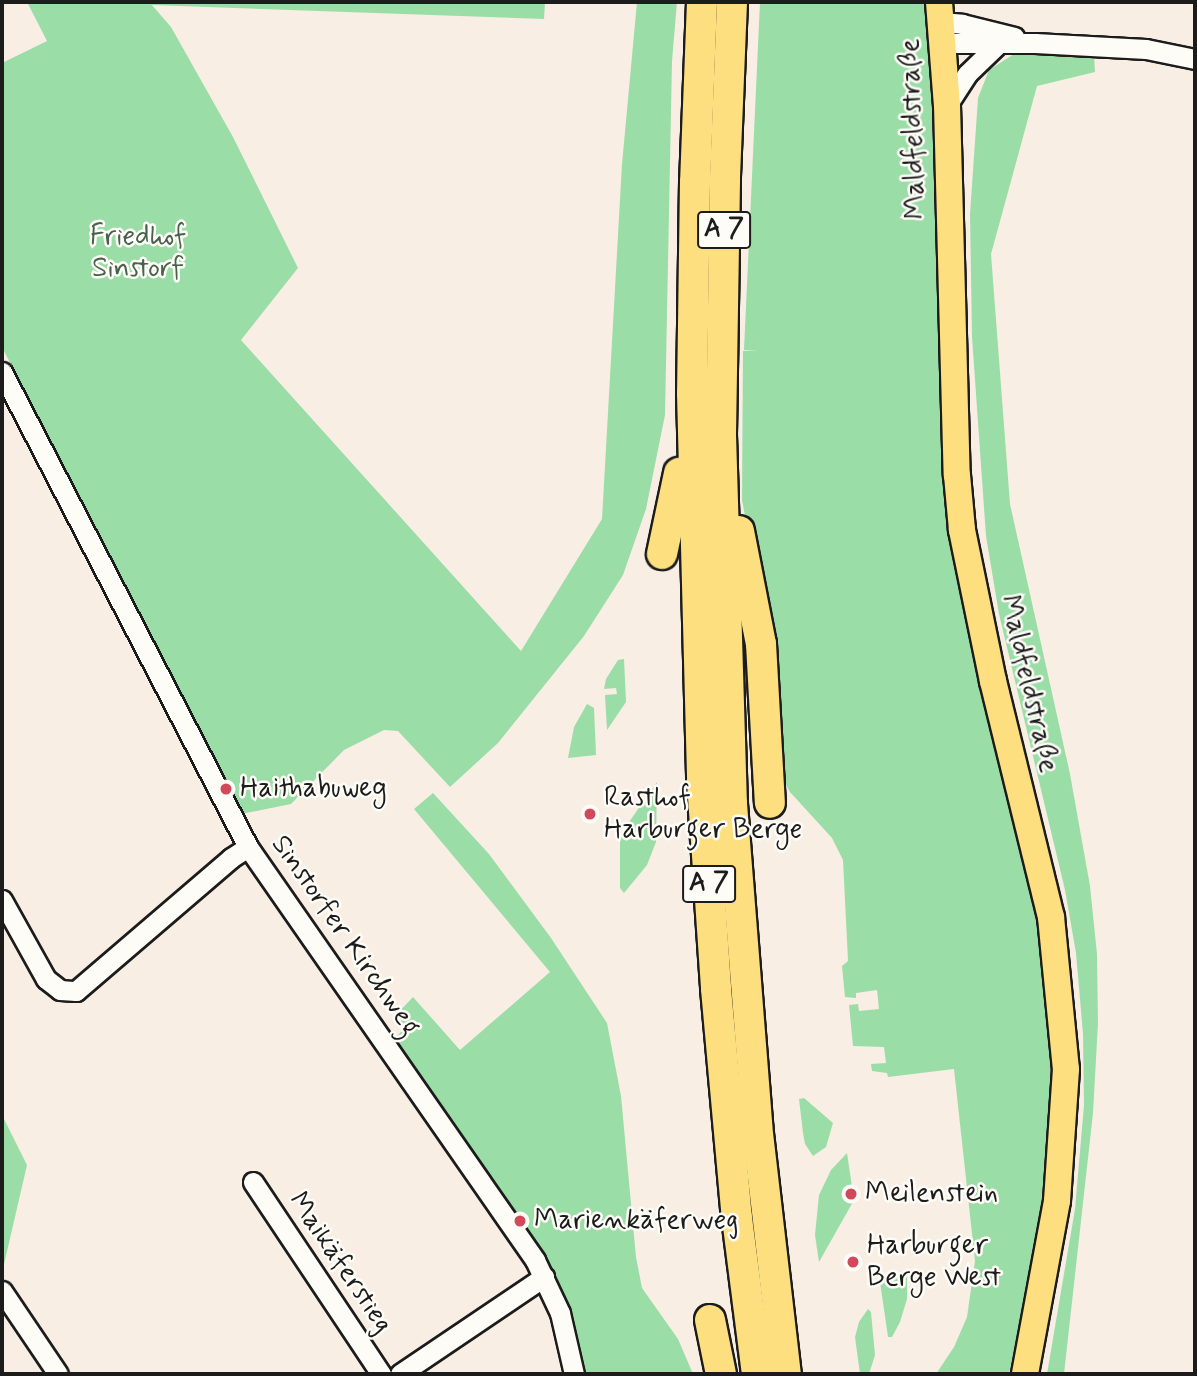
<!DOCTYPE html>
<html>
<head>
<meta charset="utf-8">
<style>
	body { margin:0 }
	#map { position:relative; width:1197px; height:1376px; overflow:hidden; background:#f8eee3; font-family:Mynerve,sans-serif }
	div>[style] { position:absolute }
	.green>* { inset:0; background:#9bdda7 }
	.roads { filter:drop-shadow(2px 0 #1c1c1c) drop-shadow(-2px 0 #1c1c1c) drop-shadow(0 2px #1c1c1c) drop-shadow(0 -2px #1c1c1c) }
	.minor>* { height:19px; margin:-9.5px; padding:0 9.5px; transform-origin:9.5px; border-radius:9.5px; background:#fdfcf7 }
	.major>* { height:26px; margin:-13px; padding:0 13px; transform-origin:13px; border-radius:13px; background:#fddf80 }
	.highway>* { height:30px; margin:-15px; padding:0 15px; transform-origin:15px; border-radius:15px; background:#fddf80 }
	.dots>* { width:19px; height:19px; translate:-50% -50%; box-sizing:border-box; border:4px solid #fdfcf7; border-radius:50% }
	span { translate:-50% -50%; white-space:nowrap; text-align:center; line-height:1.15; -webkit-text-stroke:5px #fdfcf7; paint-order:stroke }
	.shield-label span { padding:2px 5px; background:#fdfcf7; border:2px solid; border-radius:5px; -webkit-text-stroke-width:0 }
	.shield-label { font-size:26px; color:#1c1c1c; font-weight:700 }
	.street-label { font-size:28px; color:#1c1c1c }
	.park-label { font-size:28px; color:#48604d }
	.poi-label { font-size:28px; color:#1c1c1c }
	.left { translate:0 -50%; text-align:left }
	.frame { position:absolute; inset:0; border:4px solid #1c1c1c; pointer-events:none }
</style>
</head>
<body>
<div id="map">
	<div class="green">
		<div style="clip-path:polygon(27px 2px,545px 2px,544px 19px,152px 5px,171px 27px,233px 137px,298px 268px,241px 340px,521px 651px,602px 519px,622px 164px,637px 2px,677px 2px,672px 61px,665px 415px,646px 509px,623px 575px,584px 636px,498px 743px,450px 787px,398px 731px,384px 730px,344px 750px,291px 804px,241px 814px,2px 347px,2px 63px,47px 41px)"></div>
		<div style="clip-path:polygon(760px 2px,925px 2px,935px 139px,944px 492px,1040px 922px,1054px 1090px,1039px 1226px,1009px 1374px,936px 1374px,954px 1347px,967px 1317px,975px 1261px,954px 1069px,888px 1077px,887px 1073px,872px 1071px,871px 1064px,886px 1063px,884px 1047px,853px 1046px,849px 1005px,858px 1004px,859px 1011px,879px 1009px,877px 990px,856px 993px,856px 998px,845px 997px,842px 966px,848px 961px,843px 860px,832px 838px,790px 792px,777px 769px,770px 647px,742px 500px,743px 351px,757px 351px,744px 350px)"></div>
		<div style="clip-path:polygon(1038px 52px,1094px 55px,1095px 72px,1037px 86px,991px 254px,1010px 504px,1070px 774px,1090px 886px,1097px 954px,1098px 1023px,1093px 1113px,1064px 1374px,1047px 1374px,1075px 1209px,1084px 1105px,1083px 1034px,1076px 953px,1065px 890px,999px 614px,986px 536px,972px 337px,970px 214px,978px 98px,989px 70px,1014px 54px)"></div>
		<div style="clip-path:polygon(624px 659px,626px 702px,607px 730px,605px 695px,617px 694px,616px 688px,604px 689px,606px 679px,618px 660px)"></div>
		<div style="clip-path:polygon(587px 704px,594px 708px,596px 755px,568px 758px,574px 727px)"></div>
		<div style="clip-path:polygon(657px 782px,656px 842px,647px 865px,624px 893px,620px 888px,620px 835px)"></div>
		<div style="clip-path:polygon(433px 793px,489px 854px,551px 938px,607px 1023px,621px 1096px,636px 1257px,642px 1288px,678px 1339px,693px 1374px,583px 1374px,566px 1301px,546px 1258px,394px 1039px,404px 1029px,396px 1015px,413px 997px,460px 1050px,550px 972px,414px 809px)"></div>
		<div style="clip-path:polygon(804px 1098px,833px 1123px,826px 1147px,813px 1156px,805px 1144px,803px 1133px,799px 1099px)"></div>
		<div style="clip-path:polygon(2px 1115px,27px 1165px,2px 1273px)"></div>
		<div style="clip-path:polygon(847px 1153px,854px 1200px,819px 1262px,815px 1235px,819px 1195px,831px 1170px)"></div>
		<div style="clip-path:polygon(907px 1273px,907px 1299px,900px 1322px,892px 1337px,888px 1337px,879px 1275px)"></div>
		<div style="clip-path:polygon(868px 1309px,871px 1312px,875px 1355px,869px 1374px,860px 1374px,855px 1337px,859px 1322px)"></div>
	</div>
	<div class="roads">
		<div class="minor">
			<div style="left:941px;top:22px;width:21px;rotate:5deg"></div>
			<div style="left:962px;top:24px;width:54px;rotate:14deg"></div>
			<div style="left:943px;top:43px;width:92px"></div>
			<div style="left:1035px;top:43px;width:111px;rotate:3.1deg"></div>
			<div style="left:1146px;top:49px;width:50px;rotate:11.5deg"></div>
			<div style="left:947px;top:105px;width:37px;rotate:-57deg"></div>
			<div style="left:967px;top:74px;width:43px;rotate:-44.1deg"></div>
			<div style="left:2px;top:372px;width:535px;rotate:62.62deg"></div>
			<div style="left:248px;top:847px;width:503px;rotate:55.2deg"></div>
			<div style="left:535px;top:1260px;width:59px;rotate:64.7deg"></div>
			<div style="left:560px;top:1313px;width:63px;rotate:77.1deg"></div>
			<div style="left:2px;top:900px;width:90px;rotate:60.9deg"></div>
			<div style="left:46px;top:979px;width:18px;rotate:38deg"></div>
			<div style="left:60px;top:990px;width:16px;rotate:4deg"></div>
			<div style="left:76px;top:991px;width:204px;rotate:-40.6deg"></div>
			<div style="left:231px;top:858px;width:20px;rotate:-33deg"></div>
			<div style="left:253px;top:1182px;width:231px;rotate:56.3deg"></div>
			<div style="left:2px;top:1291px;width:100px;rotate:56deg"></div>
			<div style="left:400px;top:1374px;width:174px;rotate:-34deg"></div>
		</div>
		<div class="major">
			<div style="left:939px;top:2px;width:103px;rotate:85.6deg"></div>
			<div style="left:947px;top:105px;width:370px;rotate:88.5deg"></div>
			<div style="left:957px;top:475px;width:55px;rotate:84.8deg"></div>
			<div style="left:962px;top:530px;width:154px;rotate:78.4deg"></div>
			<div style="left:993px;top:681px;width:243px;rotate:76.2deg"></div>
			<div style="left:1051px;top:917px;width:153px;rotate:84.4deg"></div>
			<div style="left:1066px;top:1069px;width:132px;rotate:93.9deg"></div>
			<div style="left:1057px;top:1201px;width:176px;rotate:100.5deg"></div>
		</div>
		<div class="highway">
			<div style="left:702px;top:2px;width:180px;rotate:92.2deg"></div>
			<div style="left:695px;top:182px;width:211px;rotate:90.8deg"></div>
			<div style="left:692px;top:393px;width:389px;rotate:88.5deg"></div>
			<div style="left:702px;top:782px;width:207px;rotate:86.1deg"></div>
			<div style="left:716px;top:989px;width:230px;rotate:84.8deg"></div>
			<div style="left:737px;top:1218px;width:157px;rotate:82.7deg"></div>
			<div style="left:732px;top:2px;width:178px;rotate:92.3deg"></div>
			<div style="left:725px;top:180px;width:255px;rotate:90.9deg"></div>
			<div style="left:721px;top:435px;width:369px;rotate:88.3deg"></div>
			<div style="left:732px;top:804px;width:322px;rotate:85.5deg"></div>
			<div style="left:757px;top:1125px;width:251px;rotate:83.4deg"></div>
			<div style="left:739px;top:531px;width:115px;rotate:79deg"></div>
			<div style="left:761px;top:644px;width:159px;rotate:86.8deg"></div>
			<div style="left:662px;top:554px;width:83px;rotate:-78.1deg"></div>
			<div style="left:710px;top:1320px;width:55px;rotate:78.5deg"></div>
		</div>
	</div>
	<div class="dots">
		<div style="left:226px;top:789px;background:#d1495b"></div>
		<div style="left:590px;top:814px;background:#d1495b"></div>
		<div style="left:851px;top:1194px;background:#d1495b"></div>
		<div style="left:520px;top:1221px;background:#d1495b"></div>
		<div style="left:853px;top:1262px;background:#d1495b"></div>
	</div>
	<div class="shield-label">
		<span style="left:724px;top:230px">A 7</span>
		<span style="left:709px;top:884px">A 7</span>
	</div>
	<div class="street-label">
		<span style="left:914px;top:129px;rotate:-92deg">Maldfeldstraße</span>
		<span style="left:1028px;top:684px;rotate:77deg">Maldfeldstraße</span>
		<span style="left:345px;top:936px;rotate:55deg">Sinstorfer Kirchweg</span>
		<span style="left:340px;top:1263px;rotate:56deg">Maikäferstieg</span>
	</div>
	<div class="park-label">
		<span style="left:138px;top:253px">Friedhof<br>Sinstorf</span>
	</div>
	<div class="poi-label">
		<span class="left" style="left:240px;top:789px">Haithabuweg</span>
		<span class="left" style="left:604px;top:814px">Rasthof<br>Harburger Berge</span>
		<span class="left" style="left:865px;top:1194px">Meilenstein</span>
		<span class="left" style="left:534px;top:1221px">Marienkäferweg</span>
		<span class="left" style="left:867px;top:1262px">Harburger<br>Berge West</span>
	</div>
	<div class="frame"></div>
</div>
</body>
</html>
